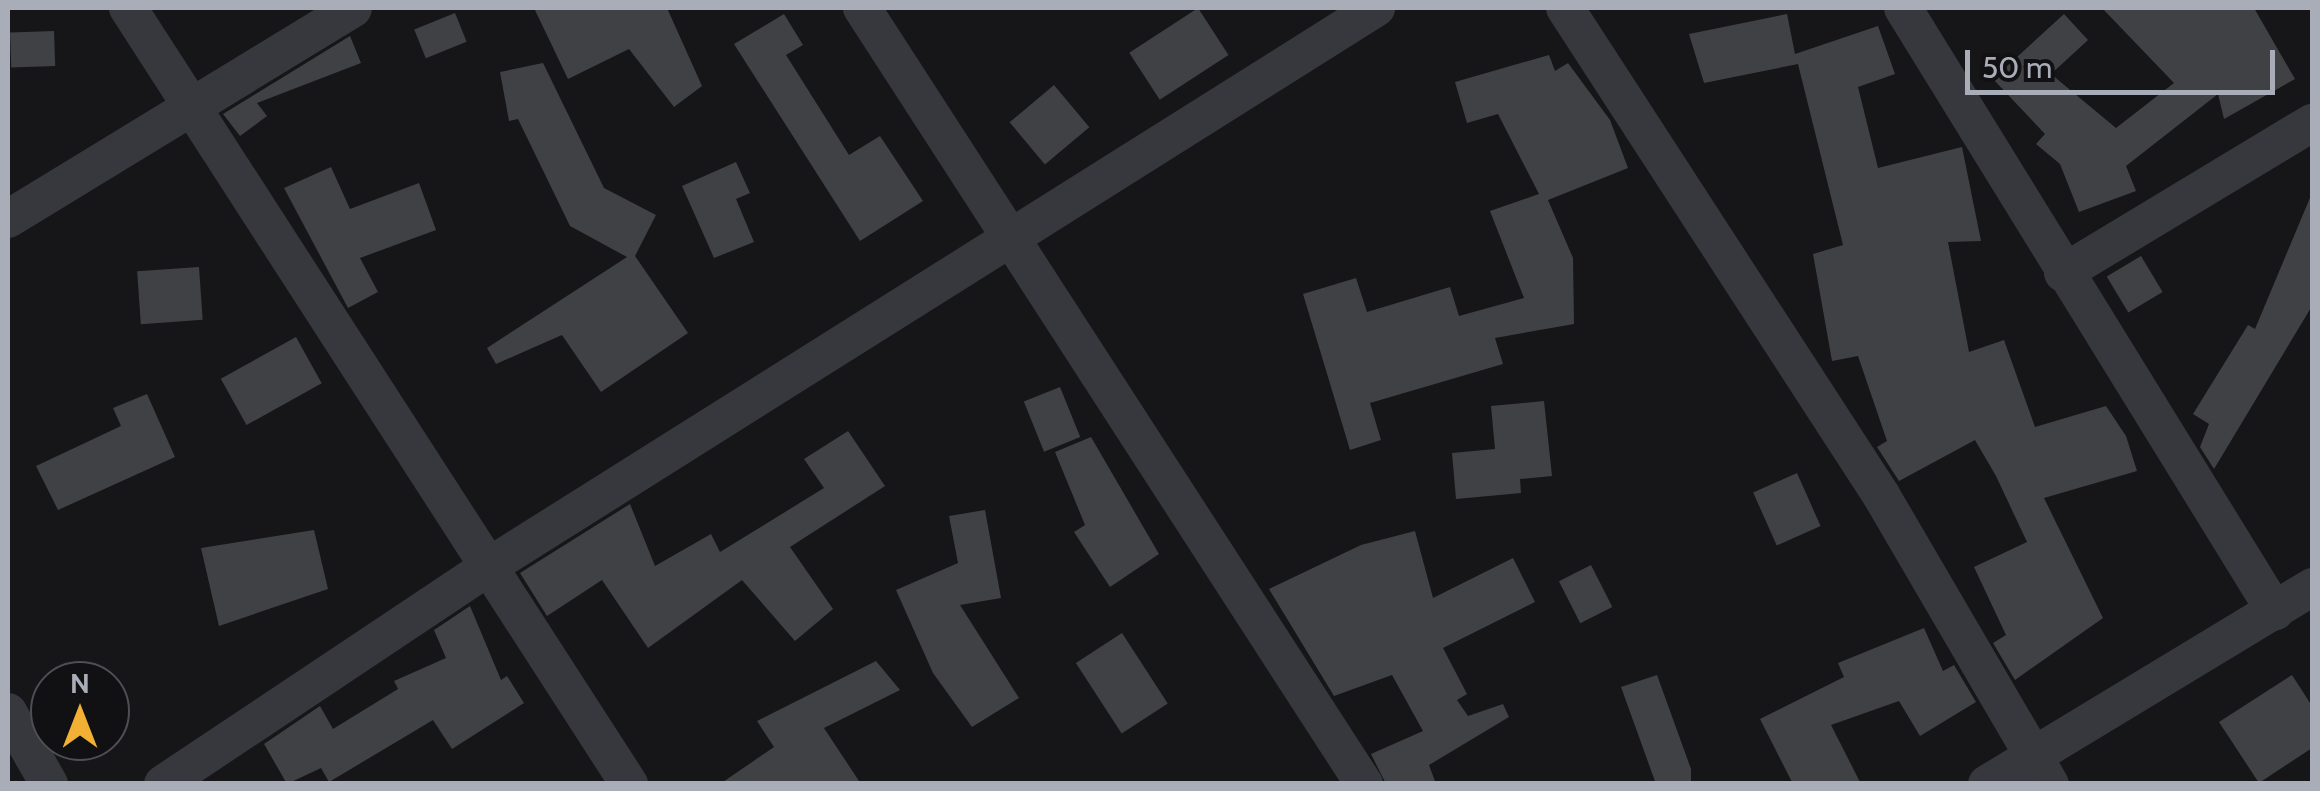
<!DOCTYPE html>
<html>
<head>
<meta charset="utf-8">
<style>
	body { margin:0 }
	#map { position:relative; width:2320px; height:791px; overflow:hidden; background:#161618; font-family:Cabin,sans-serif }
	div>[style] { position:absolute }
	.building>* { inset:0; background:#404145; transform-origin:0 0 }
	.street>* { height:38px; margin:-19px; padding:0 19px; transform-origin:19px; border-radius:19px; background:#37383d }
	span { translate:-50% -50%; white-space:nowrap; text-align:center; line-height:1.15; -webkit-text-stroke:9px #111113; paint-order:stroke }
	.frame { position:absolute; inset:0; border:10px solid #a8adb8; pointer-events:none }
	.north { position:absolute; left:30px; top:661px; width:100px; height:100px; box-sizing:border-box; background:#111113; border:2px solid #4d4f55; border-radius:50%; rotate:0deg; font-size:28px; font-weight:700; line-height:40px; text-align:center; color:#a8adb8 }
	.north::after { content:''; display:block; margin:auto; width:35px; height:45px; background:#f2b134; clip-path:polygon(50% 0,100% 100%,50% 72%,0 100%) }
	.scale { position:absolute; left:1965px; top:50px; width:310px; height:45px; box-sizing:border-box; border:5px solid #a8adb8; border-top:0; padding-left:12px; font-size:30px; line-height:35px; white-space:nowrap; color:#a8adb8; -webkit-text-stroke:8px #111113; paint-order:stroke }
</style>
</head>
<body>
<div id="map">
	<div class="building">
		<div style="clip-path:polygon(534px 8px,667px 8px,702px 86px,674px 107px,629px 49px,568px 79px)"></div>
		<div style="left:1198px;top:8px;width:56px;height:82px;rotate:57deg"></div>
		<div style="clip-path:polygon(2102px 8px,2254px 8px,2295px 79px,2224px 119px,2218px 94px,2126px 166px,2136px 191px,2079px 212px,2060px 164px,2036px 144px,2045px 134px,1993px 79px,2064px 14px,2088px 40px,2051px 74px,2116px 128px,2174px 83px)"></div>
		<div style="left:455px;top:13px;width:31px;height:44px;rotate:68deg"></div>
		<div style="clip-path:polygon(784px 14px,803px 45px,786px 55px,849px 155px,880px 136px,923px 201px,860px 241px,734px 44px)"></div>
		<div style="clip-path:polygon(1787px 14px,1795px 54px,1878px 26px,1895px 74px,1858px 87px,1878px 168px,1962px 147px,1981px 241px,1948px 242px,1969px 352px,2004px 340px,2035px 427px,2106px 406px,2126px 436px,2137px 471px,2044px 498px,2103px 618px,2015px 680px,1993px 643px,2006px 635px,1974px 567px,2027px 542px,1996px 476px,1975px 440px,1899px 481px,1877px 447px,1887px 441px,1858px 356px,1832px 361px,1813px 254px,1843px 245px,1798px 64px,1704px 83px,1689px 34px)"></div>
		<div style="left:54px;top:31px;width:35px;height:44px;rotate:88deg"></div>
		<div style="clip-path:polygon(350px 36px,361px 63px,257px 103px,267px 116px,240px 136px,223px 114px)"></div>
		<div style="clip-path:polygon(1549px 55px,1555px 71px,1568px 63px,1610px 120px,1628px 168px,1548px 200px,1573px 258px,1574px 324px,1495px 338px,1503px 364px,1370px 403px,1381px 440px,1350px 450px,1303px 294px,1356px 278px,1367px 312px,1450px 287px,1459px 316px,1524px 298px,1490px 211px,1539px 194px,1498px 114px,1467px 123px,1455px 82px)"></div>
		<div style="clip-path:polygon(543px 63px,604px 188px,656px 215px,635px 256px,688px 333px,601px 392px,562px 335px,496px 364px,487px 348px,627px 257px,570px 226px,518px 119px,509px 121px,500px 72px)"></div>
		<div style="left:1054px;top:85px;width:55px;height:58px;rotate:50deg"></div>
		<div style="clip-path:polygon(736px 162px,750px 193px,736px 199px,754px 242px,714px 258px,682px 186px)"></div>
		<div style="clip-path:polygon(331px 167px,350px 209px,419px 183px,436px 230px,360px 258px,378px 292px,348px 308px,284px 188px)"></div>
		<div style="clip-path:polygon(2312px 193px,2312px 306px,2214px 469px,2200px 447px,2209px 424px,2193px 414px,2248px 325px,2255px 329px)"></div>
		<div style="left:2141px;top:256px;width:42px;height:40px;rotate:59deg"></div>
		<div style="left:199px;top:267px;width:53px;height:62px;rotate:86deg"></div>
		<div style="left:296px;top:337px;width:53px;height:86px;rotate:61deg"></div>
		<div style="left:1060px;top:387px;width:54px;height:39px;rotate:68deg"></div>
		<div style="clip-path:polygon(147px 394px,175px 457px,58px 510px,36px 466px,121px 426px,113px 408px)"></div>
		<div style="clip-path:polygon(1544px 401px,1552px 476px,1520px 479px,1521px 493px,1456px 499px,1452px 453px,1495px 449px,1491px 406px)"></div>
		<div style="clip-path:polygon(848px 431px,885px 486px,790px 547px,833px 609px,795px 641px,742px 580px,648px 648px,602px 580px,547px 616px,520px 573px,630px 504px,655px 566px,711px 534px,720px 552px,824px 488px,804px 459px)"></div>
		<div style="clip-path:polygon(1091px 437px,1159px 554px,1110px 587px,1074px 532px,1085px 525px,1055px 452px)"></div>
		<div style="left:1797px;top:473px;width:58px;height:48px;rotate:66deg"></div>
		<div style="clip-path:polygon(985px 510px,1001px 598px,960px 605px,1019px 698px,972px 727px,933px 673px,896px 590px,958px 563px,949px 516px)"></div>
		<div style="clip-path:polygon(314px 530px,328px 589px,219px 626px,201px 548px)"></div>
		<div style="clip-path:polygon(1415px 531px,1433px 598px,1513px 558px,1535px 602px,1443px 648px,1467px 694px,1457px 700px,1468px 716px,1503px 704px,1509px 717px,1429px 765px,1436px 784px,1386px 784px,1371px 754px,1423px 731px,1392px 675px,1334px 696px,1269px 589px,1361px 545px)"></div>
		<div style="left:1591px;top:565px;width:47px;height:36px;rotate:63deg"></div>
		<div style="clip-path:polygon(470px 606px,501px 680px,507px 676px,524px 703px,452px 749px,433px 720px,329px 782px,321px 768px,287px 784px,264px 744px,320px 706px,333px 729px,398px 689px,394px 681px,446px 658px,434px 630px)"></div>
		<div style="clip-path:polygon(1924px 628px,1943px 671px,1954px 665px,1976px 702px,1920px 736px,1899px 701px,1831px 725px,1861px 784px,1793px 784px,1760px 719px,1844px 677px,1838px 663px)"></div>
		<div style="left:1122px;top:633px;width:84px;height:55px;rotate:57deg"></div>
		<div style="clip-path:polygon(876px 661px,900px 690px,824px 728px,861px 784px,720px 784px,774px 747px,757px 721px)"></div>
		<div style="clip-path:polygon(1657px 675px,1691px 769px,1691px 784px,1656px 784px,1621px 687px)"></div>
		<div style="clip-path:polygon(2292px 675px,2312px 706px,2312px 748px,2259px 783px,2219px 722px)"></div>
	</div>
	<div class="street">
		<div style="left:128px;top:8px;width:924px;rotate:57.15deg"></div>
		<div style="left:862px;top:8px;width:924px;rotate:57.1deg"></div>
		<div style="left:1565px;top:8px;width:581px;rotate:57.02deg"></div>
		<div style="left:1881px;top:495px;width:335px;rotate:59.7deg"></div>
		<div style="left:1903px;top:8px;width:709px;rotate:58.33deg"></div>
		<div style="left:8px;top:219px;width:404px;rotate:-31.4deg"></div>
		<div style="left:2063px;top:273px;width:291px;rotate:-31.1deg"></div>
		<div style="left:8px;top:712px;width:83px;rotate:60.3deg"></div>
		<div style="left:163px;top:784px;width:394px;rotate:-33.7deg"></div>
		<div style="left:491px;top:565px;width:1046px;rotate:-32.19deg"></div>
		<div style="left:1987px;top:784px;width:380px;rotate:-31.2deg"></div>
	</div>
	<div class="frame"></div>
	<div class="north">N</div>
	<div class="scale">50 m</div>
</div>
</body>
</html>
